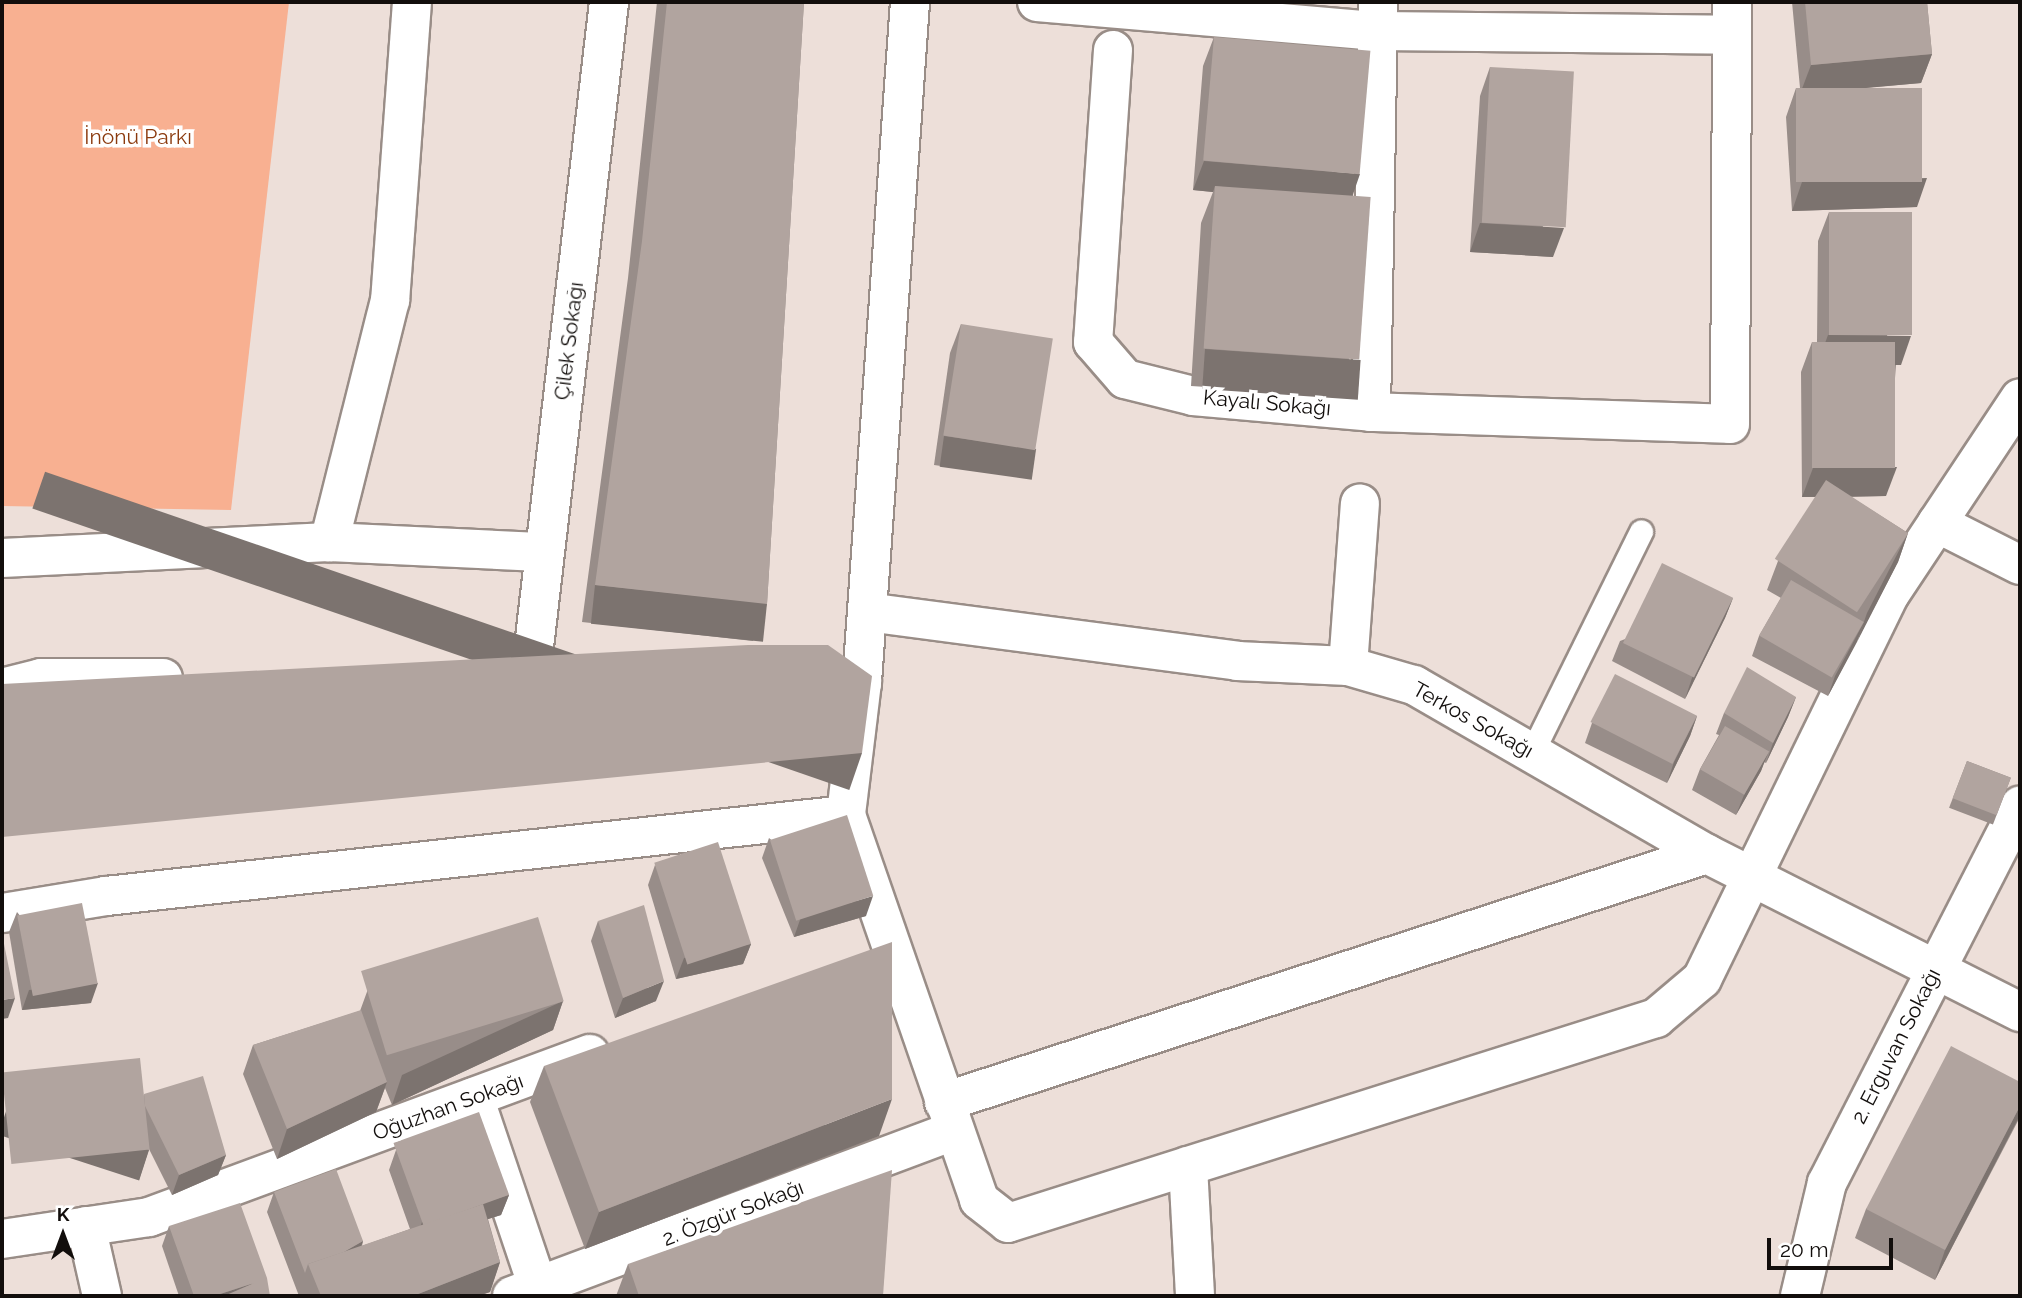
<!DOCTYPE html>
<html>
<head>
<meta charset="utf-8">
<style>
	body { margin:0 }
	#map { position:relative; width:2022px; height:1298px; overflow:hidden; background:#eddfd9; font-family:Raleway,sans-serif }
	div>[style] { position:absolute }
	.green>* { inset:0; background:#f8b091 }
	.roads { filter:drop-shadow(2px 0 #998d87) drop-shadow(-2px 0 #998d87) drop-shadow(0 2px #998d87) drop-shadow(0 -2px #998d87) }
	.lane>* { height:23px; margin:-11.5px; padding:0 11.5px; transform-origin:11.5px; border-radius:11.5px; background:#fff }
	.street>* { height:38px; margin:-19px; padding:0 19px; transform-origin:19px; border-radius:19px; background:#fff }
	.wall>* { inset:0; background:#988d89; transform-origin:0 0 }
	.shaded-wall>* { inset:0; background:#7c736f; transform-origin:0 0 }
	.building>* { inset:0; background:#b1a49f; transform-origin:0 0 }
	span { translate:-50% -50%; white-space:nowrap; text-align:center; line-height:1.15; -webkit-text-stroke:7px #fff; paint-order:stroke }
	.park-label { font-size:21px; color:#8b3a0e }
	.street-label { font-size:21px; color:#120e0c }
	.frame { position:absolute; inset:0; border:4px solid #120e0c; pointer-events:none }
	.north { position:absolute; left:28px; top:1200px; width:70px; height:70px; -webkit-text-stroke:5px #fff; paint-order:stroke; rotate:0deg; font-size:19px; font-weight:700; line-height:28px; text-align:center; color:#120e0c }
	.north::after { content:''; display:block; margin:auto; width:24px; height:32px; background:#120e0c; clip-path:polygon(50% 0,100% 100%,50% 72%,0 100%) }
	.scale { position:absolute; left:1767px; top:1238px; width:126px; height:32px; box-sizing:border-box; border:4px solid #120e0c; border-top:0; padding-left:9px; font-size:21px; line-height:24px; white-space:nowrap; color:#120e0c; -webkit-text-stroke:5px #fff; paint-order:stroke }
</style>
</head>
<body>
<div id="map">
	<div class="green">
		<div style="clip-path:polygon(2px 2px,289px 2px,231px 510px,2px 506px)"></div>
	</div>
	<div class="roads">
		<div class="lane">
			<div style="left:1532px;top:752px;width:246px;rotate:-63.7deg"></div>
		</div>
		<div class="street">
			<div style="left:412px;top:2px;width:299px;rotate:94.2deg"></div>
			<div style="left:390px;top:300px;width:250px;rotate:104.1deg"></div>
			<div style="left:329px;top:542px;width:216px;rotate:2.7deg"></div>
			<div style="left:910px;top:2px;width:682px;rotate:94.04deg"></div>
			<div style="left:862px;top:682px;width:134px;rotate:96.9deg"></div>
			<div style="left:846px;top:815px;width:407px;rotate:70.9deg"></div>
			<div style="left:979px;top:1200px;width:37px;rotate:38deg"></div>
			<div style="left:1008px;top:1223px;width:680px;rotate:-17.56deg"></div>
			<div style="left:1656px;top:1018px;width:60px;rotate:-40.3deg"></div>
			<div style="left:1702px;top:979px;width:428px;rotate:-64deg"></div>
			<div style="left:1890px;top:594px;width:235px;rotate:-56.4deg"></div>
			<div style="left:1037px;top:2px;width:341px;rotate:4.9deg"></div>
			<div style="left:1377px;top:31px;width:355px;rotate:0.6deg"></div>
			<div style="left:1113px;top:50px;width:293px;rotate:93.9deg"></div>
			<div style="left:1093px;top:342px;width:49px;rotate:49.1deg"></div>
			<div style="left:1125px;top:379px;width:70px;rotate:14deg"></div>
			<div style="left:1193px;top:396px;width:179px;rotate:5.1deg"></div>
			<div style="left:1371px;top:412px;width:359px;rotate:1.9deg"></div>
			<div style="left:1730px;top:424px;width:422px;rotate:-89.7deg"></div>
			<div style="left:1371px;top:412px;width:410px;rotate:-89deg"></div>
			<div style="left:1937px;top:523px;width:93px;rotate:26.8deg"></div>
			<div style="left:2px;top:558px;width:327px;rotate:-2.8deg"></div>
			<div style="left:867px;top:612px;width:373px;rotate:7.5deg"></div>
			<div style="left:1237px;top:661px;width:111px;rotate:2.6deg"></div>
			<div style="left:1348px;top:666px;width:69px;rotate:16.1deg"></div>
			<div style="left:1414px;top:685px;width:338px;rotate:30deg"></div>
			<div style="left:1707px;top:854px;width:351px;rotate:26.8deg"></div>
			<div style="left:1348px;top:666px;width:163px;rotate:-85.8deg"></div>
			<div style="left:530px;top:681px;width:684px;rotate:-83.36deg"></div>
			<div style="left:2px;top:688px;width:40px;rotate:-14.4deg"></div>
			<div style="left:41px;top:678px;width:122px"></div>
			<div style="left:2px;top:913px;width:105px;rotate:-9.3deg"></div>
			<div style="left:106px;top:896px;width:744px;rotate:-6.25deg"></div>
			<div style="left:474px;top:1097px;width:210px;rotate:71.4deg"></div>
			<div style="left:944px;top:1102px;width:802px;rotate:-18.01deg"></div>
			<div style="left:1188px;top:1166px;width:130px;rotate:86.9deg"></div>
			<div style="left:86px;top:1226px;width:72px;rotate:77.1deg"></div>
			<div style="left:2px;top:1239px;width:149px;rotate:-8.5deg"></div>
			<div style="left:149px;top:1217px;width:470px;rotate:-20.3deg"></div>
			<div style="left:512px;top:1296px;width:472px;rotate:-20.5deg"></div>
			<div style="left:1800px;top:1296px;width:116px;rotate:-76.6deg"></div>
			<div style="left:1827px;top:1183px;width:424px;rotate:-62.9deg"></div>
		</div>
	</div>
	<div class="wall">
		<div style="clip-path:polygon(657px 2px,804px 2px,767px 604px,753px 641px,582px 622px,628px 278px)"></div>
		<div style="clip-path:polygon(1792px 2px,1927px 2px,1932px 54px,1921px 83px,1862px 88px,1917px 207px,1792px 211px,1786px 117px,1796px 88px,1800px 88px)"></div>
		<div style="clip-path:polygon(1214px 37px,1353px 195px,1348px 396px,1191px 386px,1201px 223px,1213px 192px,1193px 190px,1203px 66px)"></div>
		<div style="clip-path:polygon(1490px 67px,1553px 257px,1470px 252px,1480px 96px)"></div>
		<div style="clip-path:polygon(1829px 212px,1901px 365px,1896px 365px,1886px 496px,1851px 497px,1908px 533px,1898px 562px,1828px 696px,1752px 656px,1759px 636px,1781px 598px,1767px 590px,1778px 561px,1816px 497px,1802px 497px,1801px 372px,1812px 342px,1817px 342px,1818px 241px)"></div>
		<div style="clip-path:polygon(961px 324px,1026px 478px,934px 465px,950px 353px)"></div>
		<div style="clip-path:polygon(1733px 598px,1725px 618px,1685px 699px,1612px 661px,1620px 641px)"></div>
		<div style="clip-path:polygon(1796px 697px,1788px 717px,1766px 763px,1764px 762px,1761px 771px,1736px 815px,1692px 790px,1700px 769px,1719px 735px,1716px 734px,1724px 713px)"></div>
		<div style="clip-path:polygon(1697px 716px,1690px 736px,1667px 783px,1585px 743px,1592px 723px)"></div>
		<div style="left:1967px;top:761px;width:47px;height:50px;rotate:21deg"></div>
		<div style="clip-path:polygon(769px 838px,866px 916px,794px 937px,762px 858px)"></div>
		<div style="clip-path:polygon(655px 865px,751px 944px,743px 964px,676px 979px,648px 885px)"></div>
		<div style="clip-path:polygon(17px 912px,91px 1003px,22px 1010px,9px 932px)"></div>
		<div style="clip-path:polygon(598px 921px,656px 1001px,615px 1018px,591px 941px)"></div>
		<div style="clip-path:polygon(368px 989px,563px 1001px,553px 1030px,392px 1105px,385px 1088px,376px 1112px,277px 1159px,243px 1074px,253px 1045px,360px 1011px)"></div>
		<div style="clip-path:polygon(544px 1066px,879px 1136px,585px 1249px,530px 1102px)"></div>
		<div style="clip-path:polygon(2020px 1082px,2020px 1117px,1935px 1280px,1855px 1238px,1866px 1209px)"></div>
		<div style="clip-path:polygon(144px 1094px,226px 1155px,218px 1175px,172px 1195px,149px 1149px,139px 1180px)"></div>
		<div style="clip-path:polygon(396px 1150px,509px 1195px,501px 1215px,488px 1219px,500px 1262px,490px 1292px,478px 1296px,299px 1296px,267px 1212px,274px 1192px,363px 1241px,362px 1246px,410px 1229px,389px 1170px)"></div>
		<div style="clip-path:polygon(169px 1226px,270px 1296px,179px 1296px,162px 1246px)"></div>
		<div style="clip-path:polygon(628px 1264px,883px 1296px,616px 1296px)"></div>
	</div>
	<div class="shaded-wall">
		<div style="clip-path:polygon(1932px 54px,1921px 83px,1800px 94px,1811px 65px)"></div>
		<div style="clip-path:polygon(1204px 161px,1360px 174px,1350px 203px,1215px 186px,1213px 192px,1193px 190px)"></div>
		<div style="clip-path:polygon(1927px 178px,1917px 207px,1792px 211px,1802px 182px)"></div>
		<div style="clip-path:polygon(1480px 223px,1564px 228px,1553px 257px,1470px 252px)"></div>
		<div style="clip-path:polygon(1828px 335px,1911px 336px,1901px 365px,1817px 365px)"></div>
		<div style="left:1205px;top:349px;width:156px;height:40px;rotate:4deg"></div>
		<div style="left:944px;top:436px;width:93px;height:31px;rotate:8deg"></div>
		<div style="clip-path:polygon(1897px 467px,1886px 496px,1802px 497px,1813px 468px)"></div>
		<div style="clip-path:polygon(1908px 533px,1898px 562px,1857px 642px,1867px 613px)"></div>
		<div style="left:595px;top:585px;width:173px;height:39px;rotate:6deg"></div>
		<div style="clip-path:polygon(1733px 598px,1725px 618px,1685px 699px,1692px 678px)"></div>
		<div style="clip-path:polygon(1864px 622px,1857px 642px,1828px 696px,1835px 676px)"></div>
		<div style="clip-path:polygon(1796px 697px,1788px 717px,1766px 763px,1773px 743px)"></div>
		<div style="clip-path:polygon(1697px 716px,1690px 736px,1667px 783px,1674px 762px)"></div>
		<div style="clip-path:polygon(1769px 751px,1761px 771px,1736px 815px,1744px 795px)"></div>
		<div style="left:862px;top:753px;width:39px;height:864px;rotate:109deg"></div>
		<div style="clip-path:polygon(873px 896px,866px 916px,794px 937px,801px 917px)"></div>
		<div style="clip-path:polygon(751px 944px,743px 964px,676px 979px,684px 958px)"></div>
		<div style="clip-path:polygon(664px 981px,656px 1001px,615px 1018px,623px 998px)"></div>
		<div style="clip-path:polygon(98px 983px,91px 1003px,22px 1010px,29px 990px)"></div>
		<div style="clip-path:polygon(15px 998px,8px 1018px,2px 1019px,2px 1000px)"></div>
		<div style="clip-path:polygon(563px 1001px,553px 1030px,392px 1105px,402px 1075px)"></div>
		<div style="clip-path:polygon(387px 1082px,376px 1112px,277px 1159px,287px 1129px)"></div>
		<div style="clip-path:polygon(892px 1099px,879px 1136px,585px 1249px,599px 1212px)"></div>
		<div style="clip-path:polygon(2020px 1106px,2020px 1115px,1935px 1280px,1945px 1250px)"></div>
		<div style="left:149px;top:1150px;width:32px;height:148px;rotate:108deg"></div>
		<div style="clip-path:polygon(226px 1155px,218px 1175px,172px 1195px,179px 1175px)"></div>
		<div style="clip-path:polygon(509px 1195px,501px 1215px,415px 1242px,422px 1222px)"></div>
		<div style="clip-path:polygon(363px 1241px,356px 1261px,311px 1270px)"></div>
		<div style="clip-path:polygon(500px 1262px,490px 1292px,478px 1296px,413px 1296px)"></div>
		<div style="clip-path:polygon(254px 1283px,249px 1296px,214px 1296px)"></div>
	</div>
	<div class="building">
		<div style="clip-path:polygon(667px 2px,804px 2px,767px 604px,595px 585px,642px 241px)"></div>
		<div style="clip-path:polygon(1805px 2px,1927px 2px,1932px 54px,1811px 65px)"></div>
		<div style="left:1214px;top:37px;width:157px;height:124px;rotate:5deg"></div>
		<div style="left:1490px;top:67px;width:84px;height:156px;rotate:3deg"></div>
		<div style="left:1796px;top:88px;width:126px;height:94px"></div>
		<div style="left:1215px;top:186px;width:156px;height:163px;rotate:4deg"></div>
		<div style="left:1829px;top:212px;width:83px;height:123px"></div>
		<div style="left:961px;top:324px;width:93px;height:113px;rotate:9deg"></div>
		<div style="left:1812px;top:342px;width:83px;height:126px"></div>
		<div style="left:1826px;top:480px;width:98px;height:94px;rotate:33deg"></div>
		<div style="left:1662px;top:563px;width:79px;height:89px;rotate:26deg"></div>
		<div style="left:1791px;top:580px;width:84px;height:64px;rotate:30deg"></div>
		<div style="clip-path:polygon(748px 645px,828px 645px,872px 676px,862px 753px,2px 837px,2px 684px)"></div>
		<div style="clip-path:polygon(1747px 667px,1796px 697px,1773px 743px,1724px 713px)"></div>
		<div style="left:1615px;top:674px;width:92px;height:54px;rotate:27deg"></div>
		<div style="left:1725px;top:726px;width:51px;height:50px;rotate:30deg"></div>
		<div style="left:1967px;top:761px;width:47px;height:40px;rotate:21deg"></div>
		<div style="left:847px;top:815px;width:85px;height:81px;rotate:72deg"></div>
		<div style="left:718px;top:842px;width:107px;height:67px;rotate:72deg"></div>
		<div style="left:82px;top:903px;width:82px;height:66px;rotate:79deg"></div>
		<div style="clip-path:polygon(644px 905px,664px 981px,623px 998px,598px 921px)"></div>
		<div style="left:538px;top:917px;width:88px;height:185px;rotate:73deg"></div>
		<div style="clip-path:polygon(2px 934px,15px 998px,2px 1000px)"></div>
		<div style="clip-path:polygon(892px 942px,892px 1099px,599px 1212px,544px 1066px)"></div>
		<div style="clip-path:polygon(361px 1010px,387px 1082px,287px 1129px,253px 1045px)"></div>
		<div style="clip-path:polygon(1951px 1046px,2020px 1082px,2020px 1106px,1945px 1250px,1866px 1209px)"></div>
		<div style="left:140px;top:1058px;width:92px;height:139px;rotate:84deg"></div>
		<div style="clip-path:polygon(203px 1076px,226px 1155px,179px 1175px,145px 1106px,144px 1094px)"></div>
		<div style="left:479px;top:1112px;width:88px;height:91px;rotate:70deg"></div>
		<div style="clip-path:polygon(336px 1169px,363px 1241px,344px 1252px,308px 1264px,305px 1273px,274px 1192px)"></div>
		<div style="clip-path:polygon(892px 1170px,883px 1296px,639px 1296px,628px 1264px)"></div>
		<div style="clip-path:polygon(240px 1203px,267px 1278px,270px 1296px,224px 1296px,254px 1283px,214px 1296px,194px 1296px,169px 1226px)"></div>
		<div style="clip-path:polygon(483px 1204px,500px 1262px,413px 1296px,321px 1296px,308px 1264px)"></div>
	</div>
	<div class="park-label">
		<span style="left:138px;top:137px">İnönü Parkı</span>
	</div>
	<div class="street-label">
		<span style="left:569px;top:341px;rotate:-83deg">Çilek Sokağı</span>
		<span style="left:1267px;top:403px;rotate:5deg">Kayalı Sokağı</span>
		<span style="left:1473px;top:720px;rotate:29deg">Terkos Sokağı</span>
		<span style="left:1896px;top:1046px;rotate:-63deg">2. Erguvan Sokağı</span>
		<span style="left:448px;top:1107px;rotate:-20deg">Oğuzhan Sokağı</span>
		<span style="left:733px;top:1213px;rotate:-21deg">2. Özgür Sokağı</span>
	</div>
	<div class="frame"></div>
	<div class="north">K</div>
	<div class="scale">20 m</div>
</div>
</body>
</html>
